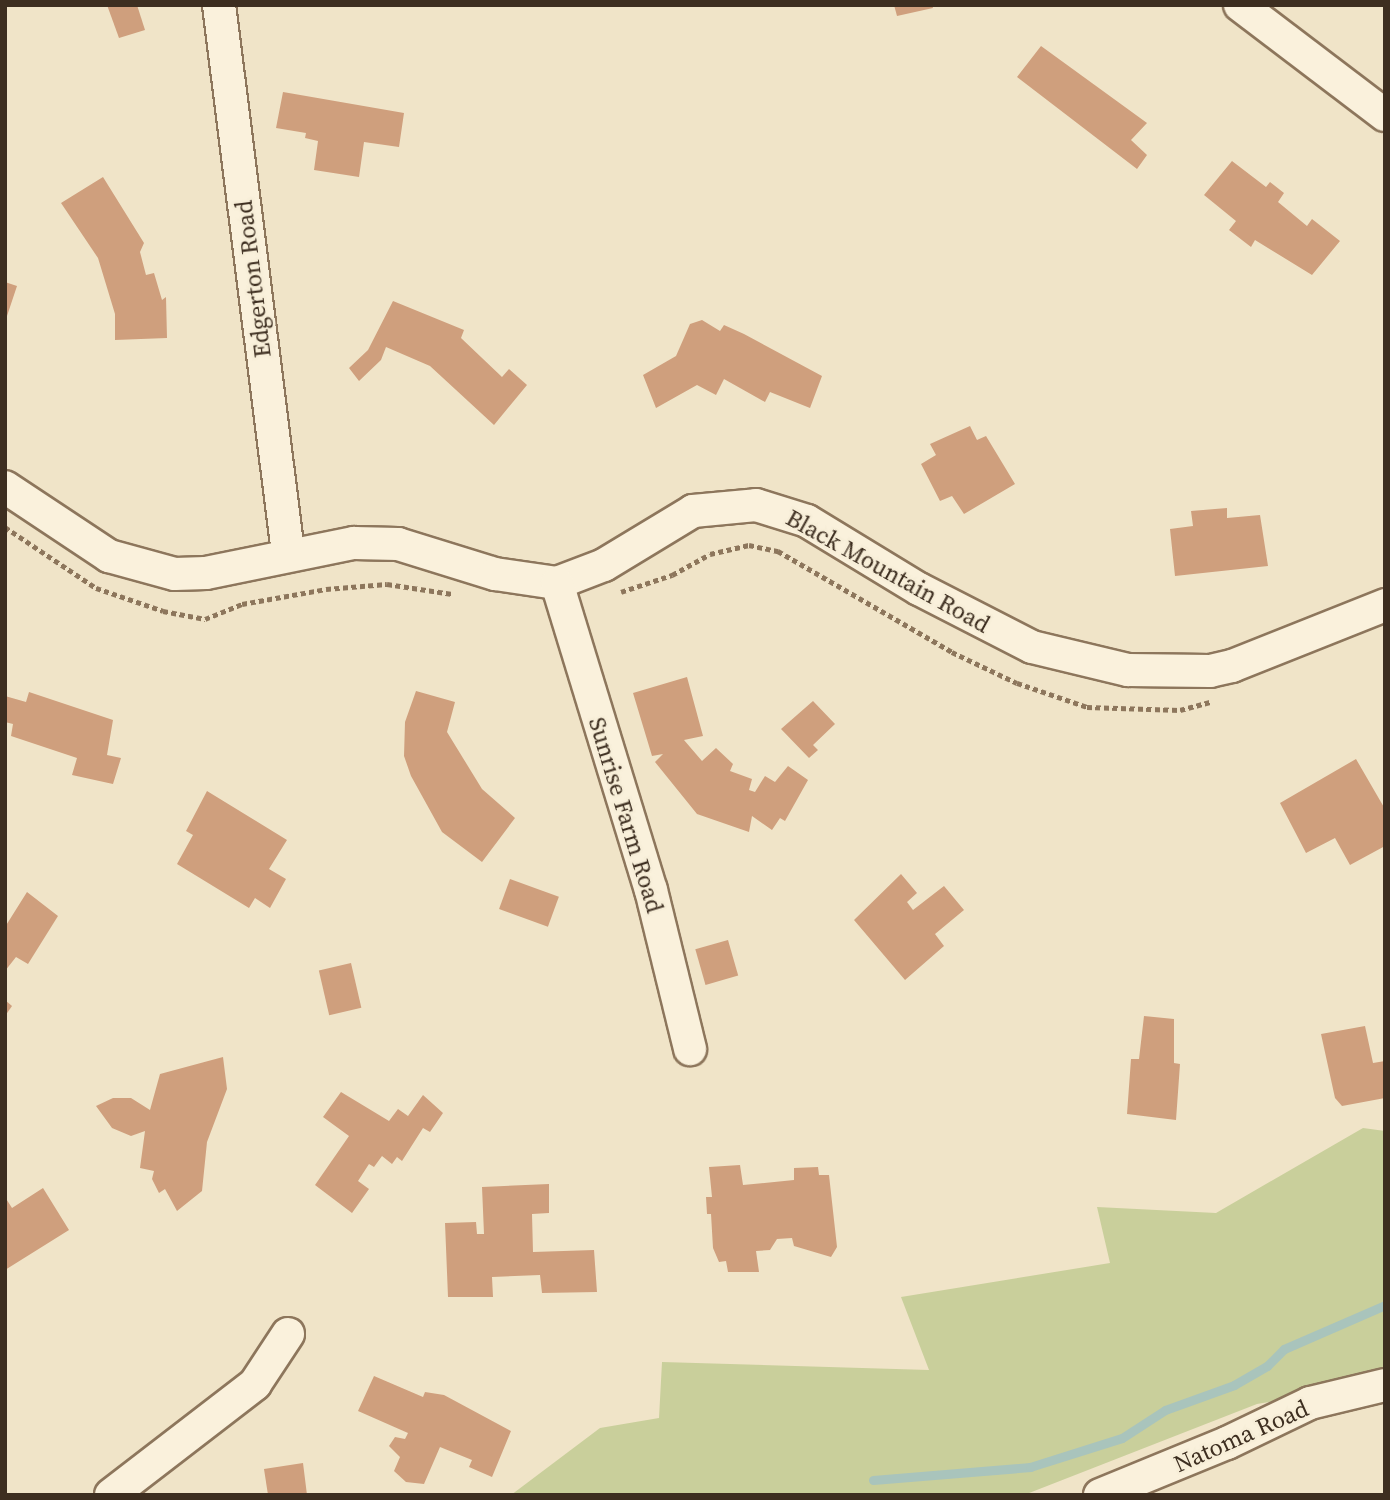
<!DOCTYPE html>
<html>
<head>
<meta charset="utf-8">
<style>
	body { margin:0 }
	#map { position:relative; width:1390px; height:1500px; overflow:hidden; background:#f0e4c8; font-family:"Source Serif 4",serif }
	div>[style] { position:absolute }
	.green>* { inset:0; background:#c9cf9b }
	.stream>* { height:9px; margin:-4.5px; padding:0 4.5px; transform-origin:4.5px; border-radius:4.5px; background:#a9c4bc }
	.building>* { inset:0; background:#cf9f7d; transform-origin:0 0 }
	.path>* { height:4.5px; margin-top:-2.25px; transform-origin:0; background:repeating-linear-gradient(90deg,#8d765c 0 5px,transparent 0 8.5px) }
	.roads { filter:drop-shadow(2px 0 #8d765c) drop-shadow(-2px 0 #8d765c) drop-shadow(0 2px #8d765c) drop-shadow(0 -2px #8d765c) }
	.street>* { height:32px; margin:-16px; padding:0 16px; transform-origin:16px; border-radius:16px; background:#faf1dc }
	span { translate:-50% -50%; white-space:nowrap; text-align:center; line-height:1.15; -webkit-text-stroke:5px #f7eed8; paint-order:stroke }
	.street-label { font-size:24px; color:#3d2e20 }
	.frame { position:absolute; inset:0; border:7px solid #3d2e20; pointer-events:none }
</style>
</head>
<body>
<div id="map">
	<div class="green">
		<div style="clip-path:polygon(1363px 1128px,1385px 1131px,1385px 1382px,1257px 1404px,1024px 1495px,511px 1495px,600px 1428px,659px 1418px,662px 1362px,929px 1370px,901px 1297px,1110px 1263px,1097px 1207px,1216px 1213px)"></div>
	</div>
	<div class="stream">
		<div style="left:873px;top:1480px;width:158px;rotate:-4.7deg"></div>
		<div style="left:1030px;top:1467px;width:96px;rotate:-17.5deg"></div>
		<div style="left:1122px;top:1438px;width:51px;rotate:-33.1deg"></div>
		<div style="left:1165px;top:1410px;width:73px;rotate:-19.9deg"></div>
		<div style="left:1234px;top:1385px;width:38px;rotate:-30deg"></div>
		<div style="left:1267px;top:1366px;width:24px;rotate:-45deg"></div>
		<div style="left:1284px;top:1349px;width:110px;rotate:-23.5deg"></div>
	</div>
	<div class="building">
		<div style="clip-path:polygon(107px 5px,137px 5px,145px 30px,119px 38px)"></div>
		<div style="clip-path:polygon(894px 5px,932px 5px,933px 8px,897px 16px)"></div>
		<div style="clip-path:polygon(1041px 46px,1147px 123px,1131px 140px,1147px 155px,1137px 169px,1017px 77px)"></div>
		<div style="clip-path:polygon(283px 92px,404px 113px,399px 147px,364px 142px,359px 177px,314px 170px,318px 141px,305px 138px,306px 133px,276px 128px)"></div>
		<div style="clip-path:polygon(1232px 161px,1266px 187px,1270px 182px,1284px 193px,1278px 202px,1307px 226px,1312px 219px,1340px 241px,1312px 275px,1255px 240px,1251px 247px,1229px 230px,1236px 221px,1204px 195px)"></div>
		<div style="clip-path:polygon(103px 177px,144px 243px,140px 252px,146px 275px,154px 273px,162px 300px,166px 297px,167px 338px,115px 340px,115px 314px,98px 258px,61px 203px)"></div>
		<div style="clip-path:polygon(5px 282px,17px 286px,6px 319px,5px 319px)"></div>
		<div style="clip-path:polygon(393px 301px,464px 330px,461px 338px,502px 377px,509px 369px,527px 385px,494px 425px,430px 366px,386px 347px,381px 360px,359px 381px,349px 368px,368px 350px)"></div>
		<div style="clip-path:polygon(702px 320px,720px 331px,724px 325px,744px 334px,822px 376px,810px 408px,770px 392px,765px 402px,724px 379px,716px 395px,697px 385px,656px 408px,643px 375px,676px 356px,690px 324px)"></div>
		<div style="clip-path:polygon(970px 426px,977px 440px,986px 436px,1015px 484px,964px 514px,952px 496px,940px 501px,921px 464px,936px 455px,930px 444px)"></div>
		<div style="clip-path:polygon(1227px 508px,1227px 518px,1260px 515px,1268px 566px,1175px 576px,1170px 529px,1193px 526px,1191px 511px)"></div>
		<div style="clip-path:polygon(687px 677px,703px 736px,684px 740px,702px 761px,716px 748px,733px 764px,730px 771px,752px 779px,749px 790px,755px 792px,765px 776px,775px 782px,788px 766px,808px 780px,785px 821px,780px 818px,772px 830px,752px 816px,749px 832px,697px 814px,655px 762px,663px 754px,652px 756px,633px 693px)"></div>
		<div style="clip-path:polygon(416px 691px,455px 702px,447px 732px,482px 789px,515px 818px,482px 862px,442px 832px,411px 776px,404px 756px,405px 722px)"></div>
		<div style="clip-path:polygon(29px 692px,113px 720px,107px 755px,121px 758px,113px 784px,72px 775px,77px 758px,11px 736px,13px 724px,5px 722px,5px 696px,26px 702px)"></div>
		<div style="clip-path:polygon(813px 701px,835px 724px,813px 745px,818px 750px,809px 758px,781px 729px)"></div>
		<div style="clip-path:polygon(1356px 759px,1385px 809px,1385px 846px,1350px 865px,1335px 838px,1306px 853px,1280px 803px)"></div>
		<div style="clip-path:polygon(207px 791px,287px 840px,269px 869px,286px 879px,270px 908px,255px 898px,249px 908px,177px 864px,193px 835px,186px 831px)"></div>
		<div style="clip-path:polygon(901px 874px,917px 893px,907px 902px,913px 910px,944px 886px,964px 910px,935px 934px,944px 946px,905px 980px,854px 920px)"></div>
		<div style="left:510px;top:879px;width:52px;height:32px;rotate:20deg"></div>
		<div style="clip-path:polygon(27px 892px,58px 916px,28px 964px,16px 957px,5px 971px,5px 927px)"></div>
		<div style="left:728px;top:940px;width:37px;height:34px;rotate:74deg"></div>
		<div style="left:351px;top:963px;width:46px;height:33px;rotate:77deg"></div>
		<div style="clip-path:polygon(5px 1000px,12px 1006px,5px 1016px)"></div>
		<div style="clip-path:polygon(1144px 1016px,1174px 1019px,1174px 1063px,1180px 1064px,1176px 1120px,1127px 1114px,1131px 1059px,1139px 1059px)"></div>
		<div style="clip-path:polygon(1365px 1026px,1373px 1063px,1385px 1061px,1385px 1098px,1342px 1106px,1335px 1098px,1321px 1034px)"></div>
		<div style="clip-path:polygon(223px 1057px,227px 1089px,207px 1142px,202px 1191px,177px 1211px,165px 1189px,159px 1193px,152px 1179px,154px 1171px,140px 1168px,145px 1131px,131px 1136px,112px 1128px,96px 1106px,113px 1098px,131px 1098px,150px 1110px,160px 1074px)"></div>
		<div style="clip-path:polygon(341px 1092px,389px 1121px,398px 1109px,408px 1116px,423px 1095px,443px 1113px,430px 1132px,423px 1128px,402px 1161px,397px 1157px,392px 1164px,382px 1156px,374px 1167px,369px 1164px,358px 1181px,369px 1189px,352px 1213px,315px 1185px,349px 1136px,323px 1117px)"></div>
		<div style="clip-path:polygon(740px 1165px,743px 1185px,794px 1180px,794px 1168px,818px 1167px,819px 1175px,829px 1175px,837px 1247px,831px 1257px,794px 1246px,792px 1238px,777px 1239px,770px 1250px,756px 1251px,759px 1272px,728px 1272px,726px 1261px,719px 1262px,713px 1248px,711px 1214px,707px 1214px,706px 1197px,712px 1197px,709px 1167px)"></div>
		<div style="clip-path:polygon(549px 1184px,549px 1213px,532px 1214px,533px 1252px,594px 1250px,597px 1292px,542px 1293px,540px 1275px,492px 1277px,493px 1297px,448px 1297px,445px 1223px,476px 1222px,477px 1234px,484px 1234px,482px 1187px)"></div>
		<div style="clip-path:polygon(43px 1188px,69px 1230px,5px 1270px,5px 1197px,12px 1208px)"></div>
		<div style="clip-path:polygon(374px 1376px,423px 1397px,425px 1392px,444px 1395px,511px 1431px,492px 1477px,469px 1467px,472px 1460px,440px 1447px,424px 1484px,406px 1482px,394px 1471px,400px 1457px,389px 1446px,395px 1437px,405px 1439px,408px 1433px,358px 1411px)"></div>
		<div style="clip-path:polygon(303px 1463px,307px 1495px,268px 1495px,264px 1469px)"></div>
	</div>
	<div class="path">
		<div style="left:5px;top:527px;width:110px;rotate:33.8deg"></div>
		<div style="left:96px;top:588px;width:71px;rotate:18.9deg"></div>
		<div style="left:163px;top:611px;width:43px;rotate:10.8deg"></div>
		<div style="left:205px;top:619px;width:40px;rotate:-22deg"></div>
		<div style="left:242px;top:604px;width:85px;rotate:-10.1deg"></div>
		<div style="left:326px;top:589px;width:61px;rotate:-4.7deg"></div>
		<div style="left:387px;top:584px;width:66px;rotate:8.7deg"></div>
		<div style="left:621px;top:592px;width:54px;rotate:-18.4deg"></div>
		<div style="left:672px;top:575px;width:43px;rotate:-28.9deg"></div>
		<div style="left:710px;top:554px;width:40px;rotate:-13deg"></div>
		<div style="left:749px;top:545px;width:30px;rotate:12deg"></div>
		<div style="left:778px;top:551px;width:201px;rotate:30.1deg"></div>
		<div style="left:952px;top:652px;width:72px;rotate:25.5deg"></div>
		<div style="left:1017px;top:683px;width:74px;rotate:18.9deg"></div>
		<div style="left:1087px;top:707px;width:93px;rotate:1.8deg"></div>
		<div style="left:1180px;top:710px;width:31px;rotate:-15deg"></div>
	</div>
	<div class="roads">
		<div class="street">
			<div style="left:219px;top:5px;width:552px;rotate:82.82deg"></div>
			<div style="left:1240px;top:5px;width:182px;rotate:37.2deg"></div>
			<div style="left:5px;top:487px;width:125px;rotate:33.6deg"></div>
			<div style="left:109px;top:556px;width:68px;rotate:15.3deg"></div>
			<div style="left:175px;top:574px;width:31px;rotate:-2deg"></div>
			<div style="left:206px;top:573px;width:151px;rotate:-11.5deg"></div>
			<div style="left:354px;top:543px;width:44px;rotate:1.3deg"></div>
			<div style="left:398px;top:544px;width:102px;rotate:17.2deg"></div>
			<div style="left:495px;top:574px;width:63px;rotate:8.3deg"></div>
			<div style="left:557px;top:583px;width:50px;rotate:-21deg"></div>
			<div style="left:604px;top:565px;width:104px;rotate:-31.2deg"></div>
			<div style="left:693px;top:511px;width:63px;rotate:-5.4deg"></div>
			<div style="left:756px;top:505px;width:53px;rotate:17.4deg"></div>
			<div style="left:807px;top:521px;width:131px;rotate:31.3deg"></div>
			<div style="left:919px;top:589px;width:127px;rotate:27.2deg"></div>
			<div style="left:1032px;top:647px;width:99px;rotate:13.5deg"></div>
			<div style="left:1128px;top:670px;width:82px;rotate:0.7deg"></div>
			<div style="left:1210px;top:671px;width:23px;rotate:-13deg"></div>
			<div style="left:1232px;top:666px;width:165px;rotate:-21.7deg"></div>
			<div style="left:557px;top:583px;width:321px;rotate:73deg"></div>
			<div style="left:651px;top:890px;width:164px;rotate:76.2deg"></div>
			<div style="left:111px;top:1495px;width:182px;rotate:-37.6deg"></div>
			<div style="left:255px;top:1384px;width:60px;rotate:-56.6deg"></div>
			<div style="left:1100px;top:1495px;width:137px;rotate:-22.3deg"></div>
			<div style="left:1227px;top:1443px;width:92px;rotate:-25.7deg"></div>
			<div style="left:1310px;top:1403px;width:77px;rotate:-13.5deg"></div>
		</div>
	</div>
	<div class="street-label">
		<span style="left:253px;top:279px;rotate:-97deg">Edgerton Road</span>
		<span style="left:888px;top:571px;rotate:29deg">Black Mountain Road</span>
		<span style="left:626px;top:815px;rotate:73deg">Sunrise Farm Road</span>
		<span style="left:1241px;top:1436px;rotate:-24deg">Natoma Road</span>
	</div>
	<div class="frame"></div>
</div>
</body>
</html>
